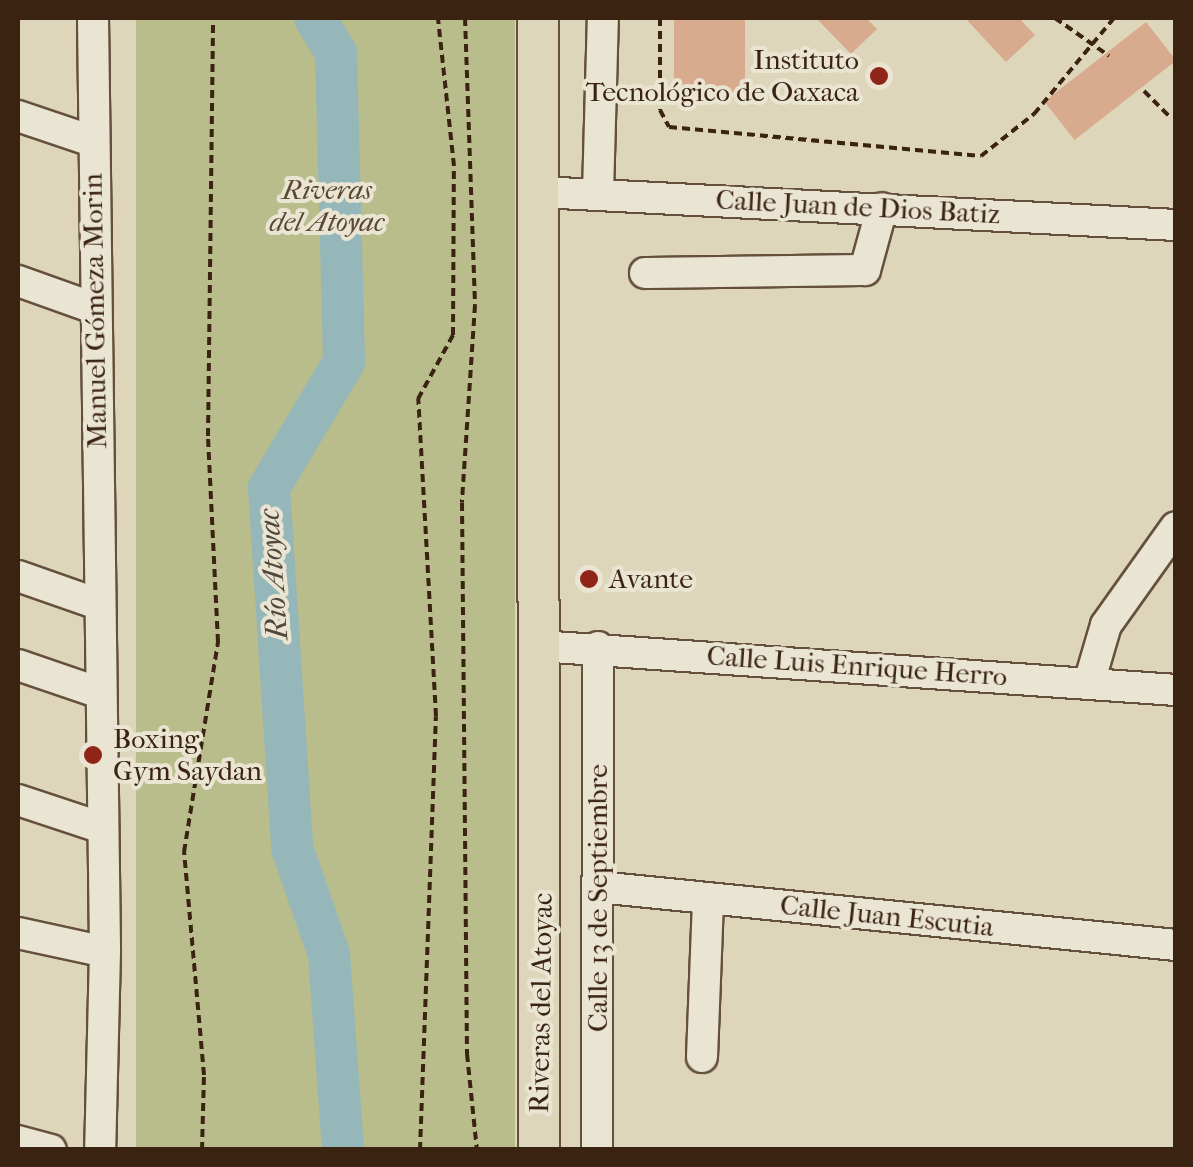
<!DOCTYPE html>
<html>
<head>
<meta charset="utf-8">
<style>
	body { margin:0 }
	#map { position:relative; width:1193px; height:1167px; overflow:hidden; background:#ded6bb; font-family:"IM FELL French Canon",serif }
	div>[style] { position:absolute }
	.green>* { inset:0; background:#b9bc8b; transform-origin:0 0 }
	.river>* { height:42px; margin:-21px; padding:0 21px; transform-origin:21px; border-radius:21px; background:#96b7b9 }
	.building>* { inset:0; background:#d8ab8e; transform-origin:0 0 }
	.path>* { height:4px; margin-top:-2px; transform-origin:0; background:repeating-linear-gradient(90deg,#3b2312 0 8px,transparent 0 13px) }
	.roads { filter:drop-shadow(2px 0 #64503c) drop-shadow(-2px 0 #64503c) drop-shadow(0 2px #64503c) drop-shadow(0 -2px #64503c) }
	.minor>* { height:30px; margin:-15px; padding:0 15px; transform-origin:15px; border-radius:15px; background:#eae4d3 }
	.major>* { height:40px; margin:-20px; padding:0 20px; transform-origin:20px; border-radius:20px; background:#ded6bb }
	.dots>* { width:28px; height:28px; translate:-50% -50%; box-sizing:border-box; border:5px solid #eae4d3; border-radius:50% }
	span { translate:-50% -50%; white-space:nowrap; text-align:center; line-height:1.15; -webkit-text-stroke:8px #eae4d3; paint-order:stroke }
	.poi-label { font-size:28px; color:#3b2312 }
	.right { translate:-100% -50%; text-align:right }
	.left { translate:0 -50%; text-align:left }
	.park-label { font-size:28px; color:#5a4930; font-style:italic }
	.street-label { font-size:28px; color:#3b2312 }
	.water-label { font-size:30px; color:#52483c; font-style:italic }
	.frame { position:absolute; inset:0; border:20px solid #3b2312; pointer-events:none }
</style>
</head>
<body>
<div id="map">
	<div class="green">
		<div style="left:136px;top:18px;width:379px;height:1131px"></div>
	</div>
	<div class="river">
		<div style="left:315px;top:18px;width:41px;rotate:59deg"></div>
		<div style="left:336px;top:53px;width:309px;rotate:88.5deg"></div>
		<div style="left:344px;top:362px;width:147px;rotate:120.8deg"></div>
		<div style="left:269px;top:488px;width:361px;rotate:86.3deg"></div>
		<div style="left:292px;top:848px;width:112px;rotate:70.8deg"></div>
		<div style="left:329px;top:954px;width:196px;rotate:85.9deg"></div>
	</div>
	<div class="building">
		<div style="left:674px;top:18px;width:71px;height:81px"></div>
		<div style="clip-path:polygon(816px 18px,866px 18px,877px 29px,851px 54px)"></div>
		<div style="clip-path:polygon(965px 18px,1019px 18px,1035px 35px,1006px 62px)"></div>
		<div style="left:1146px;top:22px;width:49px;height:129px;rotate:52deg"></div>
	</div>
	<div class="path">
		<div style="left:465px;top:18px;width:287px;rotate:88deg"></div>
		<div style="left:475px;top:305px;width:198px;rotate:93.8deg"></div>
		<div style="left:462px;top:503px;width:551px;rotate:89.48deg"></div>
		<div style="left:467px;top:1054px;width:97px;rotate:84.1deg"></div>
		<div style="left:660px;top:18px;width:92px;rotate:90deg"></div>
		<div style="left:660px;top:110px;width:19px;rotate:62deg"></div>
		<div style="left:669px;top:127px;width:313px;rotate:5.3deg"></div>
		<div style="left:981px;top:156px;width:68px;rotate:-38.4deg"></div>
		<div style="left:1034px;top:114px;width:125px;rotate:-50.2deg"></div>
		<div style="left:1055px;top:18px;width:66px;rotate:35.1deg"></div>
		<div style="left:1144px;top:91px;width:38px;rotate:45deg"></div>
		<div style="left:1176px;top:113px;width:10px;rotate:90deg"></div>
		<div style="left:202px;top:1150px;width:75px;rotate:-88.5deg"></div>
		<div style="left:204px;top:1075px;width:224px;rotate:-95.1deg"></div>
		<div style="left:184px;top:852px;width:213px;rotate:-80.8deg"></div>
		<div style="left:218px;top:642px;width:206px;rotate:-92.8deg"></div>
		<div style="left:208px;top:436px;width:418px;rotate:-89.3deg"></div>
		<div style="left:420px;top:1150px;width:434px;rotate:-87.9deg"></div>
		<div style="left:436px;top:716px;width:318px;rotate:-93.2deg"></div>
		<div style="left:418px;top:399px;width:73px;rotate:-61.3deg"></div>
		<div style="left:453px;top:335px;width:169px;rotate:-89.7deg"></div>
		<div style="left:454px;top:166px;width:149px;rotate:-96.2deg"></div>
	</div>
	<div class="roads">
		<div class="minor">
			<div style="left:93px;top:18px;width:934px;rotate:89.26deg"></div>
			<div style="left:105px;top:952px;width:198px;rotate:91.4deg"></div>
			<div style="left:18px;top:116px;width:78px;rotate:18.7deg"></div>
			<div style="left:540px;top:192px;width:637px;rotate:2.97deg"></div>
			<div style="left:598px;top:193px;width:175px;rotate:-88.4deg"></div>
			<div style="left:645px;top:273px;width:220px;rotate:-0.8deg"></div>
			<div style="left:865px;top:270px;width:64px;rotate:-74.7deg"></div>
			<div style="left:18px;top:281px;width:77px;rotate:19.6deg"></div>
			<div style="left:18px;top:576px;width:85px;rotate:19.3deg"></div>
			<div style="left:539px;top:646px;width:639px;rotate:3.95deg"></div>
			<div style="left:18px;top:665px;width:87px;rotate:18.9deg"></div>
			<div style="left:1089px;top:683px;width:60px;rotate:-73.7deg"></div>
			<div style="left:1106px;top:625px;width:120px;rotate:-54.5deg"></div>
			<div style="left:18px;top:800px;width:89px;rotate:18.4deg"></div>
			<div style="left:598px;top:887px;width:581px;rotate:5.73deg"></div>
			<div style="left:18px;top:933px;width:89px;rotate:12.3deg"></div>
			<div style="left:702px;top:1057px;width:159px;rotate:-87.8deg"></div>
			<div style="left:18px;top:1141px;width:34px;rotate:15deg"></div>
			<div style="left:597px;top:1150px;width:503px;rotate:-89.89deg"></div>
		</div>
		<div class="major">
			<div style="left:538px;top:18px;width:1132px;rotate:89.95deg"></div>
		</div>
	</div>
	<div class="dots">
		<div style="left:879px;top:76px;background:#8f2418"></div>
		<div style="left:589px;top:579px;background:#8f2418"></div>
		<div style="left:93px;top:755px;background:#8f2418"></div>
	</div>
	<div class="poi-label">
		<span class="right" style="left:859px;top:76px">Instituto<br>Tecnológico de Oaxaca</span>
		<span class="left" style="left:609px;top:579px">Avante</span>
		<span class="left" style="left:113px;top:755px">Boxing<br>Gym Saydan</span>
	</div>
	<div class="park-label">
		<span style="left:327px;top:206px">Riveras<br>del Atoyac</span>
	</div>
	<div class="street-label">
		<span style="left:858px;top:207px;rotate:3deg">Calle Juan de Dios Batiz</span>
		<span style="left:95px;top:311px;rotate:-91deg">Manuel Gómeza Morin</span>
		<span style="left:857px;top:666px;rotate:4deg">Calle Luis Enrique Herro</span>
		<span style="left:598px;top:898px;rotate:-90deg">Calle 13 de Septiembre</span>
		<span style="left:887px;top:916px;rotate:6deg">Calle Juan Escutia</span>
		<span style="left:541px;top:1003px;rotate:-89deg">Riveras del Atoyac</span>
	</div>
	<div class="water-label">
		<span style="left:274px;top:574px;rotate:-94deg">Río Atoyac</span>
	</div>
	<div class="frame"></div>
</div>
</body>
</html>
